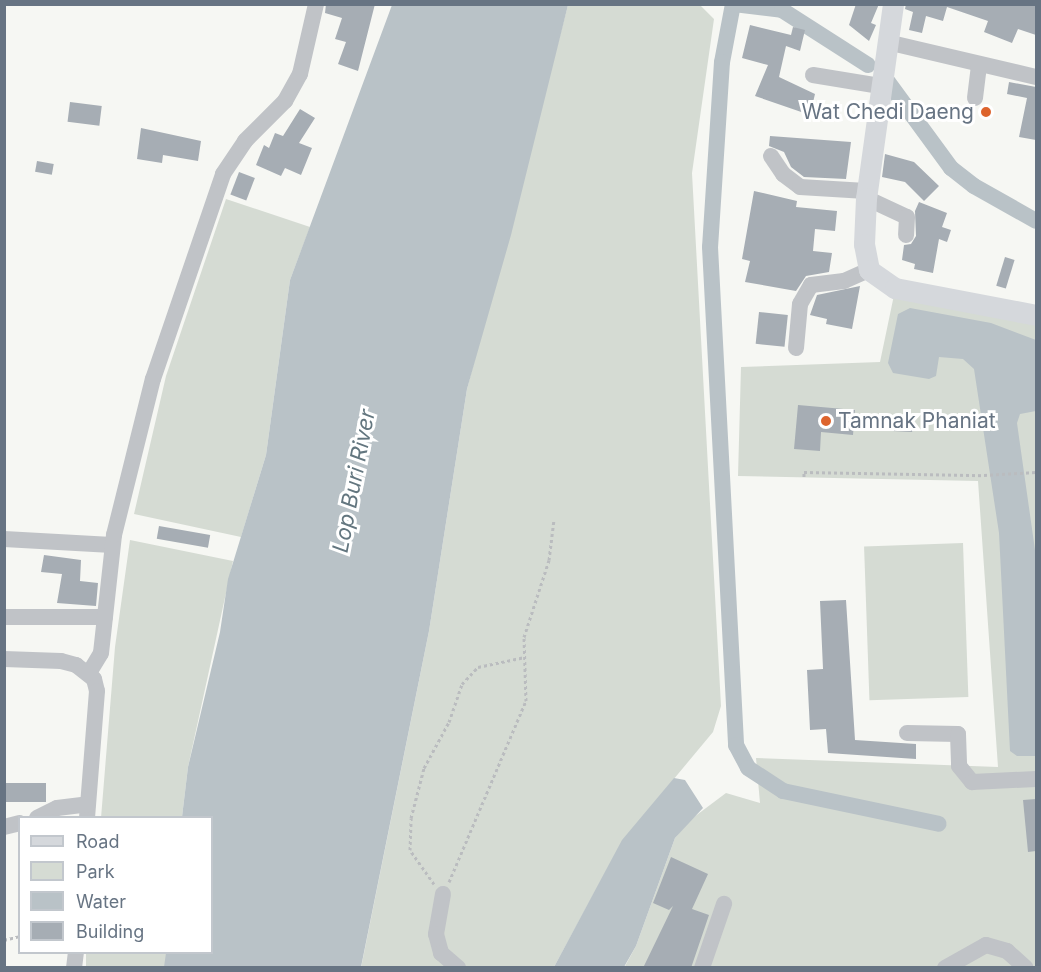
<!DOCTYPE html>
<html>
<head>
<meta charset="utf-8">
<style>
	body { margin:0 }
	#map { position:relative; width:1041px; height:972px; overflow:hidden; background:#f6f7f3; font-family:Inter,sans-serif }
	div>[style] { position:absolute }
	.green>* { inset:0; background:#d5dbd3; transform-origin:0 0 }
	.water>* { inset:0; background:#b9c2c7 }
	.canal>* { height:16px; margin:-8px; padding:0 8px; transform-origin:8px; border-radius:8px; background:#b9c2c7 }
	.building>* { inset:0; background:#a6adb4; transform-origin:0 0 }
	.path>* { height:3px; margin-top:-1.5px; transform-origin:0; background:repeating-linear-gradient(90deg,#babcbf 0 3px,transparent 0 6px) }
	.minor>* { height:16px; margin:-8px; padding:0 8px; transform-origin:8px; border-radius:8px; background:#c0c3c7 }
	.major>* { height:21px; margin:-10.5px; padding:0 10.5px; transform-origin:10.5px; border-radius:10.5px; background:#d5d8dc }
	.dots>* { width:16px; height:16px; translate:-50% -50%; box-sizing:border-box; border:3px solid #fff; border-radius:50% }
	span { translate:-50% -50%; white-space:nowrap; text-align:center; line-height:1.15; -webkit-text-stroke:6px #fff; paint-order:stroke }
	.poi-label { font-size:21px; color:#677483 }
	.right { translate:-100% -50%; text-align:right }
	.left { translate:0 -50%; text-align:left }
	.water-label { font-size:22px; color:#63767f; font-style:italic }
	.frame { position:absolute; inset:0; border:6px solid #677483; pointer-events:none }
	.legend { position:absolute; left:18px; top:816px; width:195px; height:138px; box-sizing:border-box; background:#fff; border:2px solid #c2c7cd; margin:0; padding:8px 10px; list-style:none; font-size:18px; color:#677483 }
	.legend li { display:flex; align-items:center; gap:12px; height:30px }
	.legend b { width:30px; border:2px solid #c2c7cd }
</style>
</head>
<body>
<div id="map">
	<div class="green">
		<div style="clip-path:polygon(568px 5px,700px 5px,714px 19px,692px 173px,721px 706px,713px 732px,623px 840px,554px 967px,361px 968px,429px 631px,467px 389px)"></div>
		<div style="clip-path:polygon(226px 199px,310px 227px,290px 280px,266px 455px,241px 537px,134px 514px,166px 376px)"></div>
		<div style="clip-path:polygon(894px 295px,1036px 323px,1036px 967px,624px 968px,636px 946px,675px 838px,690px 820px,726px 793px,760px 803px,756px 758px,998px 767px,978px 481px,738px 476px,741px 367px,880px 362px)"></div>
		<div style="clip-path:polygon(130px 540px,233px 561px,188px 767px,182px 817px,101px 818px,115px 647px)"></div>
		<div style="left:963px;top:543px;width:154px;height:99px;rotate:88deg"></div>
		<div style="left:86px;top:953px;width:80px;height:15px"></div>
	</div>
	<div class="water">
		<div style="clip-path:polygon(392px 5px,568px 5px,511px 235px,467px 389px,429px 631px,361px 967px,164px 967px,166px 953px,212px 952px,212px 818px,182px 817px,188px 767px,220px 632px,228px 579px,266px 455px,290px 280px)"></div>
		<div style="clip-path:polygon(910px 308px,991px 323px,1036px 340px,1036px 411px,1020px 414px,1017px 423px,1036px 557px,1036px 756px,1017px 756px,1010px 751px,999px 533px,974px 369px,963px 359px,939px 357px,936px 376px,929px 379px,893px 373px,888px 363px,898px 314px)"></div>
		<div style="clip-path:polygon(674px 778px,685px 780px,703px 808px,675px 838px,636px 946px,624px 967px,554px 967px,622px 840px)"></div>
	</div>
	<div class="canal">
		<div style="left:733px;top:4px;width:59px;rotate:100.7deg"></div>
		<div style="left:722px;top:62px;width:185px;rotate:93.7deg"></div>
		<div style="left:710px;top:247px;width:499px;rotate:87deg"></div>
		<div style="left:736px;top:745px;width:26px;rotate:62deg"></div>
		<div style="left:748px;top:768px;width:42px;rotate:33.3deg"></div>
		<div style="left:783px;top:791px;width:159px;rotate:11.9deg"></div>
		<div style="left:734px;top:4px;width:48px;rotate:7.1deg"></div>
		<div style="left:782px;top:10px;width:102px;rotate:32.6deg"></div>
		<div style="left:888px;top:82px;width:107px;rotate:53.8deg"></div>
		<div style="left:951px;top:168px;width:29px;rotate:38deg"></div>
		<div style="left:974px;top:186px;width:71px;rotate:29.4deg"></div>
	</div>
	<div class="building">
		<div style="clip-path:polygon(326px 4px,375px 4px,358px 71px,338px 64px,346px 42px,335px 39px,342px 18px,325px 13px)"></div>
		<div style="clip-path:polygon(856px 4px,879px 4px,871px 23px,876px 25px,869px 41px,849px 25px)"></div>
		<div style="clip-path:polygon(906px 4px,1036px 4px,1036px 35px,1018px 29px,1012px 43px,984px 32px,988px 21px,947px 7px,943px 21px,926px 16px,922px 33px,909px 30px,913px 12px,905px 9px)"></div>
		<div style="clip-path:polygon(750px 25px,791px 35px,793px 27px,805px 30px,800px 51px,786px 46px,779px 77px,815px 94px,810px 115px,755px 96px,768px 65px,742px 58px)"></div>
		<div style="clip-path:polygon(1009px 82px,1036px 87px,1036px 140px,1019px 137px,1027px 98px,1007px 94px)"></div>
		<div style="left:70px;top:102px;width:32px;height:20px;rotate:7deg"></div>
		<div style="clip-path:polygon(300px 109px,315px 118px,299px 143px,312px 148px,301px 175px,285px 168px,281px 176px,256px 165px,264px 145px,269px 148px,275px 133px,283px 136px)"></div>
		<div style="clip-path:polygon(141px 128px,201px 141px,198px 161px,163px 155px,162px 163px,137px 159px)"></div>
		<div style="clip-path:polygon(770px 136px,851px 142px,846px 179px,804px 177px,791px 167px,784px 152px,769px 146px)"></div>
		<div style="clip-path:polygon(885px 154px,914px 162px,939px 186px,924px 201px,905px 182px,882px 177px)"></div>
		<div style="left:37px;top:161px;width:17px;height:11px;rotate:10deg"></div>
		<div style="left:239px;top:172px;width:17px;height:24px;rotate:21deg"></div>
		<div style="clip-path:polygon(754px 191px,797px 201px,796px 207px,837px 211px,835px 231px,815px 229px,813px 251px,832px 253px,829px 272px,806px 276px,796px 291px,745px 282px,750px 261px,742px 259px)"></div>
		<div style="clip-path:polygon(919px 202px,947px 213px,942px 227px,951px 230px,947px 242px,939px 239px,933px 273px,914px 269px,915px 264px,902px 260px,904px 245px,911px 244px,916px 236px,915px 211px)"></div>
		<div style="left:1005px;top:257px;width:10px;height:30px;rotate:17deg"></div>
		<div style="clip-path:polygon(860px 286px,852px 329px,826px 324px,827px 319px,810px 315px,817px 295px)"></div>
		<div style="left:759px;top:312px;width:29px;height:32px;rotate:6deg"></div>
		<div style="clip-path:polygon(798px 405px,855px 410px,853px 435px,821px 432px,820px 451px,794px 449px)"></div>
		<div style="left:893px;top:415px;width:20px;height:16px;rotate:3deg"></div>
		<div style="left:159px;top:526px;width:52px;height:13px;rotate:10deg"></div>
		<div style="clip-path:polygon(44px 555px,81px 560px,80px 581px,98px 583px,96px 606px,57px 603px,62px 574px,41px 572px)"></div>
		<div style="clip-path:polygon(846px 600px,855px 740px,916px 744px,916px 759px,828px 753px,826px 729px,810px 730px,807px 670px,823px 669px,820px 601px)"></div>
		<div style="left:46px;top:783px;width:19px;height:42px;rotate:90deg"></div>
		<div style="clip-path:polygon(1036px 799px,1036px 851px,1028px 852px,1023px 800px)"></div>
		<div style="clip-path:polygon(671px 857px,708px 874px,692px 909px,709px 915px,691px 968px,643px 968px,673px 906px,669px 910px,653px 903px)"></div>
	</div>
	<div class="path">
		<div style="left:804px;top:477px;width:5px;rotate:-90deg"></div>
		<div style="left:804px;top:472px;width:180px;rotate:1deg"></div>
		<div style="left:984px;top:475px;width:52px;rotate:-3.3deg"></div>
		<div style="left:449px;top:882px;width:197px;rotate:-67deg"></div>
		<div style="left:526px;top:701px;width:64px;rotate:-91.8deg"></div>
		<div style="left:524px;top:637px;width:81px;rotate:-72deg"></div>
		<div style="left:549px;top:560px;width:41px;rotate:-83deg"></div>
		<div style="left:434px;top:884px;width:42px;rotate:-125.2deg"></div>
		<div style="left:410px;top:850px;width:32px;rotate:-88deg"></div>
		<div style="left:411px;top:818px;width:52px;rotate:-75.4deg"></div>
		<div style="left:424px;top:768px;width:52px;rotate:-61.5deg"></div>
		<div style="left:449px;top:722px;width:40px;rotate:-71.1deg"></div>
		<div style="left:462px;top:684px;width:23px;rotate:-47deg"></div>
		<div style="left:478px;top:667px;width:48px;rotate:-12deg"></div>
		<div style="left:4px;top:940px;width:16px;rotate:-14deg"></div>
	</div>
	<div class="minor">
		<div style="left:887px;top:42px;width:153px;rotate:13.2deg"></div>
		<div style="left:813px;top:75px;width:68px;rotate:9.3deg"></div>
		<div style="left:975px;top:98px;width:34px;rotate:-83deg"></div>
		<div style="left:771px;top:156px;width:22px;rotate:56deg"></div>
		<div style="left:783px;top:174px;width:21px;rotate:37deg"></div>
		<div style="left:800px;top:187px;width:66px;rotate:3.5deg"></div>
		<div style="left:866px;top:198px;width:45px;rotate:24.9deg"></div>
		<div style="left:907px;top:217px;width:18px;rotate:93deg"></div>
		<div style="left:796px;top:348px;width:44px;rotate:-84.8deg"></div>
		<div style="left:800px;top:304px;width:22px;rotate:-60deg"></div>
		<div style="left:811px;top:285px;width:33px;rotate:-7deg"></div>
		<div style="left:844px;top:281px;width:27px;rotate:-24deg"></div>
		<div style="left:4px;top:539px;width:108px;rotate:3.2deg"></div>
		<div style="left:4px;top:617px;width:101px"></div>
		<div style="left:4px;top:659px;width:57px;rotate:2deg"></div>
		<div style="left:61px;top:661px;width:16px;rotate:15deg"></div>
		<div style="left:76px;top:665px;width:23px;rotate:38deg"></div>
		<div style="left:94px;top:679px;width:12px;rotate:76deg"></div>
		<div style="left:97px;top:691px;width:127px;rotate:94.5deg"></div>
		<div style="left:89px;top:673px;width:23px;rotate:-59deg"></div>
		<div style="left:101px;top:653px;width:119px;rotate:-83.7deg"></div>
		<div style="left:114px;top:535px;width:161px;rotate:-76deg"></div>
		<div style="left:153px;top:379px;width:217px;rotate:-71.1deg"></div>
		<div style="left:223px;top:174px;width:40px;rotate:-56deg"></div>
		<div style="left:245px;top:141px;width:57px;rotate:-45deg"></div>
		<div style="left:285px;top:101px;width:31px;rotate:-61deg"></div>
		<div style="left:300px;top:74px;width:72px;rotate:-77.1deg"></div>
		<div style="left:907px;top:733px;width:51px;rotate:1.1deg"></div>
		<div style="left:958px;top:734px;width:32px;rotate:88deg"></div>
		<div style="left:959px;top:766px;width:21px;rotate:51deg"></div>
		<div style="left:972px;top:782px;width:64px;rotate:-2.7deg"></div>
		<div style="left:37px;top:818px;width:22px;rotate:-27deg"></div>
		<div style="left:57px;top:808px;width:31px;rotate:-7deg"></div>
		<div style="left:4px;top:827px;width:16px;rotate:-14deg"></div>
		<div style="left:443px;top:894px;width:41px;rotate:99.9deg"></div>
		<div style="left:436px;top:934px;width:20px;rotate:75deg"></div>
		<div style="left:441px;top:953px;width:23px;rotate:41deg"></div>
		<div style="left:74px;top:968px;width:16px;rotate:-83deg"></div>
		<div style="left:702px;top:968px;width:68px;rotate:-71deg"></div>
		<div style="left:945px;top:968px;width:47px;rotate:-29.3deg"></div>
		<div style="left:986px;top:945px;width:22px;rotate:16deg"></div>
		<div style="left:1007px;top:951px;width:25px;rotate:42deg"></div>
	</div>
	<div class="major">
		<div style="left:893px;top:4px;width:196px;rotate:97.9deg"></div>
		<div style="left:866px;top:198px;width:46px;rotate:92.5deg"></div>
		<div style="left:864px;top:244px;width:26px;rotate:79deg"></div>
		<div style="left:869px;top:270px;width:32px;rotate:35deg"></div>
		<div style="left:895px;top:288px;width:144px;rotate:10.8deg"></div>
	</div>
	<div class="dots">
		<div style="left:986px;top:112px;background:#dd642d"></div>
		<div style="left:826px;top:421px;background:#dd642d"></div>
	</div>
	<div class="poi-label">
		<span class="right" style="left:974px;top:112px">Wat Chedi Daeng</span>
		<span class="left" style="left:838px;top:421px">Tamnak Phaniat</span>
	</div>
	<div class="water-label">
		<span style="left:354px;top:481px;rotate:-79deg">Lop Buri River</span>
	</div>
	<div class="frame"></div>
	<ul class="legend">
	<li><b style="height:8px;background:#d5d8dc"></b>Road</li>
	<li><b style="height:16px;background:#d5dbd3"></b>Park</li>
	<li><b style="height:16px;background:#b9c2c7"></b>Water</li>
	<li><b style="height:16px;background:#a6adb4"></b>Building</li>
	</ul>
</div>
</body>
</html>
